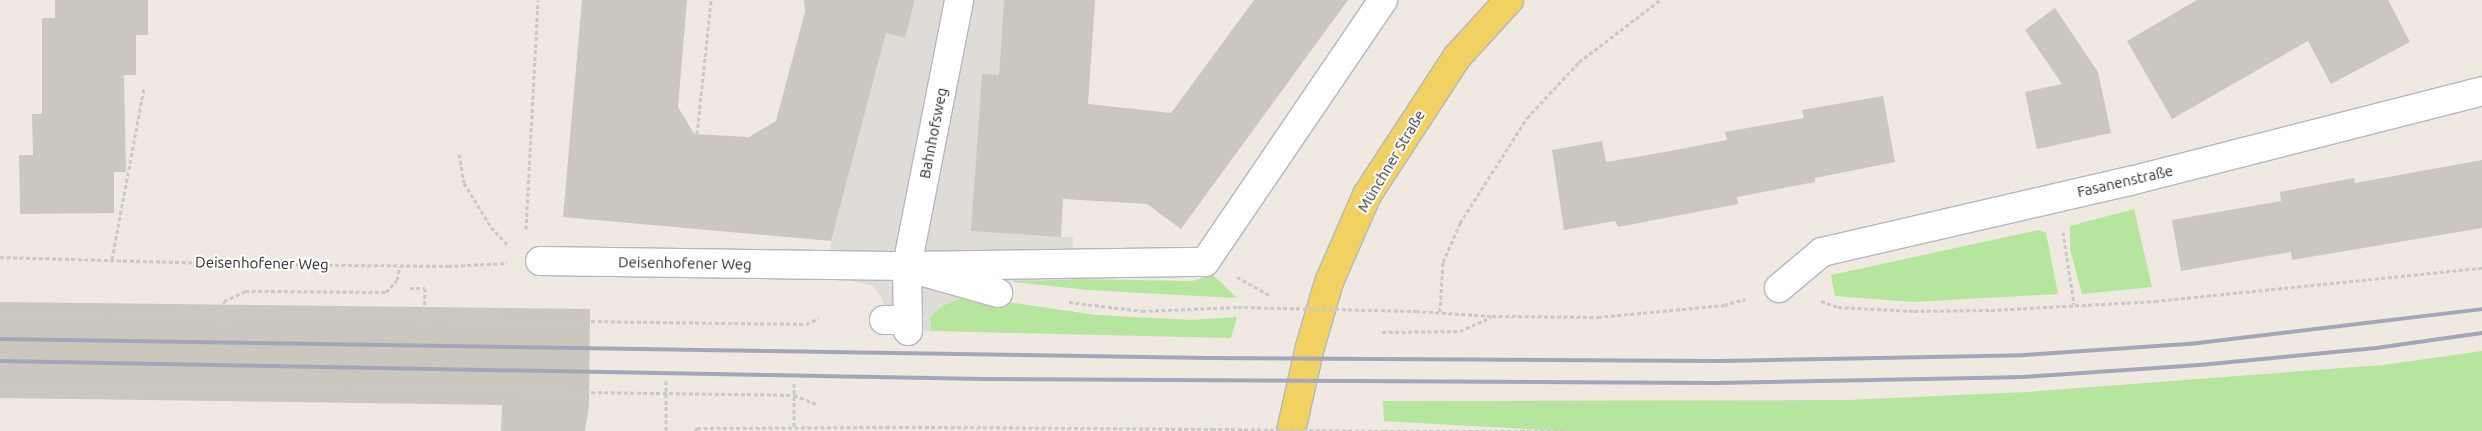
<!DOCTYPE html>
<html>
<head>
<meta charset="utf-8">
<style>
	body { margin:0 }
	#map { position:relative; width:2482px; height:431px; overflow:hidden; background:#efe9e1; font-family:Ubuntu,sans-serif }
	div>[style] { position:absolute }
	.green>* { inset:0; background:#b6e59e }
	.plaza>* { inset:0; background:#dfdcd8 }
	.building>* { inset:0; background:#cbc7bf }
	.path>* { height:3px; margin-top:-1.5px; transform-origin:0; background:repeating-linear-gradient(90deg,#c9c9c9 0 4px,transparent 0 6.5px) }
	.roads { filter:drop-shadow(1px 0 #b4b7c1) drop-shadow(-1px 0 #b4b7c1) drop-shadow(0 1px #b4b7c1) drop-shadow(0 -1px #b4b7c1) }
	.minor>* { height:28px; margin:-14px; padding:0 14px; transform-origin:14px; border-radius:14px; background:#fff }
	.major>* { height:28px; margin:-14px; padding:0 14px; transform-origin:14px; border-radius:14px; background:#f2d163 }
	.rail>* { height:4px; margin:-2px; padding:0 2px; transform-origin:2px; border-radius:2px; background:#a3a6b8 }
	.path-bridge>* { height:3px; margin-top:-1.5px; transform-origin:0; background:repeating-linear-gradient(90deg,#c9c9c9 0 4px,transparent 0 6.5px) }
	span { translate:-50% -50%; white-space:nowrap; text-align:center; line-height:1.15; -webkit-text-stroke:4px #fff; paint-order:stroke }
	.street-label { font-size:15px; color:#2e2e2e }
</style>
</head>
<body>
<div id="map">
	<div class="green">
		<div style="clip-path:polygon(2134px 209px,2152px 287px,2082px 294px,2070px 249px,2070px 226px)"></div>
		<div style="clip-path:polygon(2039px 230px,2046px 233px,2058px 294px,1914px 302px,1835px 296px,1831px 275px)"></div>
		<div style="clip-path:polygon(1213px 275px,1237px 298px,1088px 290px,1013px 282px,1013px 278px,1192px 281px)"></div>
		<div style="clip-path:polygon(966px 296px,1096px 315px,1192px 320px,1237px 317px,1231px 338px,931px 331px,930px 317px,942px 306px)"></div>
		<div style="clip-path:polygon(2482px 351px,2482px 431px,1559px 431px,1384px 421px,1383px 401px,1848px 400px,2026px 392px,2383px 365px)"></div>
	</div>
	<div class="plaza">
		<div style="clip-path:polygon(915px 0,1004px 0,999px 75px,1061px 237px,1073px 237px,1072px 280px,1005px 281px,998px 293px,966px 296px,942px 306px,930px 317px,931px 331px,908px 331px,884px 313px,883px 300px,873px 286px,845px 279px,829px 279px,831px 241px,886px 33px,905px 38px)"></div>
	</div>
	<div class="building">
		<div style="clip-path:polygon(55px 0,148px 0,148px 35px,136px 35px,136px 75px,124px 75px,126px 172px,114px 172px,114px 213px,20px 214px,19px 155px,33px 155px,32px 114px,42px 114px,42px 18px,55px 18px)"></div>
		<div style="clip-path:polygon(582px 0,687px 0,678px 107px,694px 134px,749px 137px,776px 121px,805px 12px,804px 0,915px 0,905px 38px,886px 33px,831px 241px,563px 217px)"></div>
		<div style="clip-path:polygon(1004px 0,1095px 0,1088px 104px,1171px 113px,1254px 0,1348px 0,1181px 229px,1147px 204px,1063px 199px,1061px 237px,971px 231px,982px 74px,999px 75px)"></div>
		<div style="clip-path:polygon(2197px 0,2388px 0,2410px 42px,2331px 84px,2308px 41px,2172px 119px,2127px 41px)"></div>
		<div style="clip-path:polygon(2055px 8px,2098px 72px,2111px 133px,2037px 149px,2025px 92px,2062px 84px,2025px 30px)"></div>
		<div style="clip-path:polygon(1883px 96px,1895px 162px,1815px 178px,1815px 182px,1737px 197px,1738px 204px,1618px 227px,1615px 221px,1564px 230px,1552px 150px,1602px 141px,1606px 162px,1665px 152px,1727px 140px,1725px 132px,1804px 118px,1802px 110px)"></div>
		<div style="clip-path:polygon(2482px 160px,2482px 228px,2292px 260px,2291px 252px,2181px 271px,2172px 220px,2281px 201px,2280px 192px,2354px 178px,2355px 183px)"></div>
		<div style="clip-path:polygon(0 302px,590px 309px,589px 406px,585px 431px,501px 431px,502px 405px,0 398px)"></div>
	</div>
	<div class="path">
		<div style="left:697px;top:134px;width:135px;rotate:-84deg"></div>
		<div style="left:459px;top:154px;width:29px;rotate:80deg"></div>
		<div style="left:464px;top:183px;width:52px;rotate:58.5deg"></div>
		<div style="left:491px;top:227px;width:25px;rotate:47deg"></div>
		<div style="left:526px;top:229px;width:229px;rotate:-87deg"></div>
		<div style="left:2063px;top:232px;width:73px;rotate:81.3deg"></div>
		<div style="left:0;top:257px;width:257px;rotate:1.6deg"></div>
		<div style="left:257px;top:264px;width:191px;rotate:0.6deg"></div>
		<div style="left:448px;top:266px;width:59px;rotate:-2.9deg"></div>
		<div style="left:112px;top:259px;width:174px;rotate:-79.4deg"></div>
		<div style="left:1237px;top:277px;width:37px;rotate:29deg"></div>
		<div style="left:410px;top:288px;width:15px"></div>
		<div style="left:425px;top:288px;width:44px;rotate:91.3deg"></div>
		<div style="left:1821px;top:301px;width:18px;rotate:19deg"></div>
		<div style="left:1838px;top:307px;width:76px;rotate:3deg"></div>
		<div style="left:1914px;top:311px;width:77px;rotate:-0.7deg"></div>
		<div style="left:1991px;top:310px;width:164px;rotate:-3.1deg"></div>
		<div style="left:2155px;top:301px;width:329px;rotate:-5.8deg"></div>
		<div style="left:1069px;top:302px;width:74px;rotate:7deg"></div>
		<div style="left:1142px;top:311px;width:96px;rotate:-2.4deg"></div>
		<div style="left:1416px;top:311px;width:76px;rotate:3.8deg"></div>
		<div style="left:1492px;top:316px;width:106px;rotate:0.5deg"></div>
		<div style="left:1598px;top:317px;width:127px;rotate:-5.4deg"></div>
		<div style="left:1724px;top:305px;width:22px;rotate:-16deg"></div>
		<div style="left:1440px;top:312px;width:50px;rotate:-86.6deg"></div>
		<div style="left:1443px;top:262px;width:43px;rotate:-66.4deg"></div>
		<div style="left:1460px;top:223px;width:125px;rotate:-57.5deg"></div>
		<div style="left:1527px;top:118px;width:76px;rotate:-47.1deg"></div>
		<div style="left:1579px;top:62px;width:102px;rotate:-37.4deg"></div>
		<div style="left:0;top:313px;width:806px;rotate:0.78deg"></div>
		<div style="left:806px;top:324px;width:14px;rotate:-25deg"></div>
		<div style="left:224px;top:329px;width:28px;rotate:-90deg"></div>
		<div style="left:224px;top:301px;width:23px;rotate:-25deg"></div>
		<div style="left:245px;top:291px;width:141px;rotate:0.4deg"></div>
		<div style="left:386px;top:292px;width:16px;rotate:-47deg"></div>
		<div style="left:397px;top:280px;width:14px;rotate:-78deg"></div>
		<div style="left:1382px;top:332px;width:78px;rotate:-0.7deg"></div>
		<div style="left:1460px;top:331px;width:34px;rotate:-24deg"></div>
		<div style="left:666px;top:381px;width:50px;rotate:90deg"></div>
		<div style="left:794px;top:383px;width:44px;rotate:90deg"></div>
		<div style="left:0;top:384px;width:794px;rotate:0.79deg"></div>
		<div style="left:794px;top:395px;width:24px;rotate:22deg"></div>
		<div style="left:931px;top:427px;width:281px;rotate:0.4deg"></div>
		<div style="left:695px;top:431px;width:4px;rotate:-56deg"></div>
		<div style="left:697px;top:428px;width:189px;rotate:-0.3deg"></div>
		<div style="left:1384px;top:431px;width:180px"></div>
	</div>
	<div class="roads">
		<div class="minor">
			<div style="left:540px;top:261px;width:367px;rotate:0.8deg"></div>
			<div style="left:907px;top:266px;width:298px;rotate:-0.8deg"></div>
			<div style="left:1205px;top:262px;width:317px;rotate:-55.8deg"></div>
			<div style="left:927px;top:273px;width:74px;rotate:15.7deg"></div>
			<div style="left:1779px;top:288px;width:56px;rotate:-39.9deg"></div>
			<div style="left:1822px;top:252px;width:316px;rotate:-13deg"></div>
			<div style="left:2130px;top:181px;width:363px;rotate:-14.3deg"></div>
			<div style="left:884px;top:320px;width:24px"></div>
			<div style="left:908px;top:331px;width:65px;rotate:-90.9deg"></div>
			<div style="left:907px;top:266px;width:271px;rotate:-78.9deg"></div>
		</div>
		<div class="major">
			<div style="left:1291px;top:431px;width:86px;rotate:-77.3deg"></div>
			<div style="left:1310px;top:347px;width:68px;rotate:-73.7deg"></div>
			<div style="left:1329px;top:282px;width:95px;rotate:-66.4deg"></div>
			<div style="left:1367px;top:195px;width:165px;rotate:-56.9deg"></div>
			<div style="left:1457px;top:57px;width:77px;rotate:-47.6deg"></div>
		</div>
	</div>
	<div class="rail">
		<div style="left:0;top:339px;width:1208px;rotate:0.9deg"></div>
		<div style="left:1208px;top:358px;width:510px;rotate:0.34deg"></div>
		<div style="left:1718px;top:361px;width:306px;rotate:-1.1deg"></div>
		<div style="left:2024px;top:355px;width:174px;rotate:-3.9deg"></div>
		<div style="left:2198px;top:343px;width:286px;rotate:-6.8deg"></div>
		<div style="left:0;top:361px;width:983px;rotate:1.05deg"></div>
		<div style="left:983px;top:379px;width:733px;rotate:0.31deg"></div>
		<div style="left:1716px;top:383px;width:307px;rotate:-1.1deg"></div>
		<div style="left:2023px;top:377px;width:177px;rotate:-3.9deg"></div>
		<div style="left:2200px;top:365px;width:177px;rotate:-5.5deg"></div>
		<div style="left:2376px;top:348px;width:107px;rotate:-8.1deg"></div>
	</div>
	<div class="path-bridge">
		<div style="left:1238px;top:307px;width:178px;rotate:1.3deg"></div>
		<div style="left:886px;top:427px;width:45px"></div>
		<div style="left:1212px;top:429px;width:172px;rotate:0.7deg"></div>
	</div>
	<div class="street-label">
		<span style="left:933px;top:133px;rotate:-79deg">Bahnhofsweg</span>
		<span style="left:1391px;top:161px;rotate:-59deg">Münchner Straße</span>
		<span style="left:2125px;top:181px;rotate:-13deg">Fasanenstraße</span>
		<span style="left:262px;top:263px;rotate:1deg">Deisenhofener Weg</span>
		<span style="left:685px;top:263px;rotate:1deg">Deisenhofener Weg</span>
	</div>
</div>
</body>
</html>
